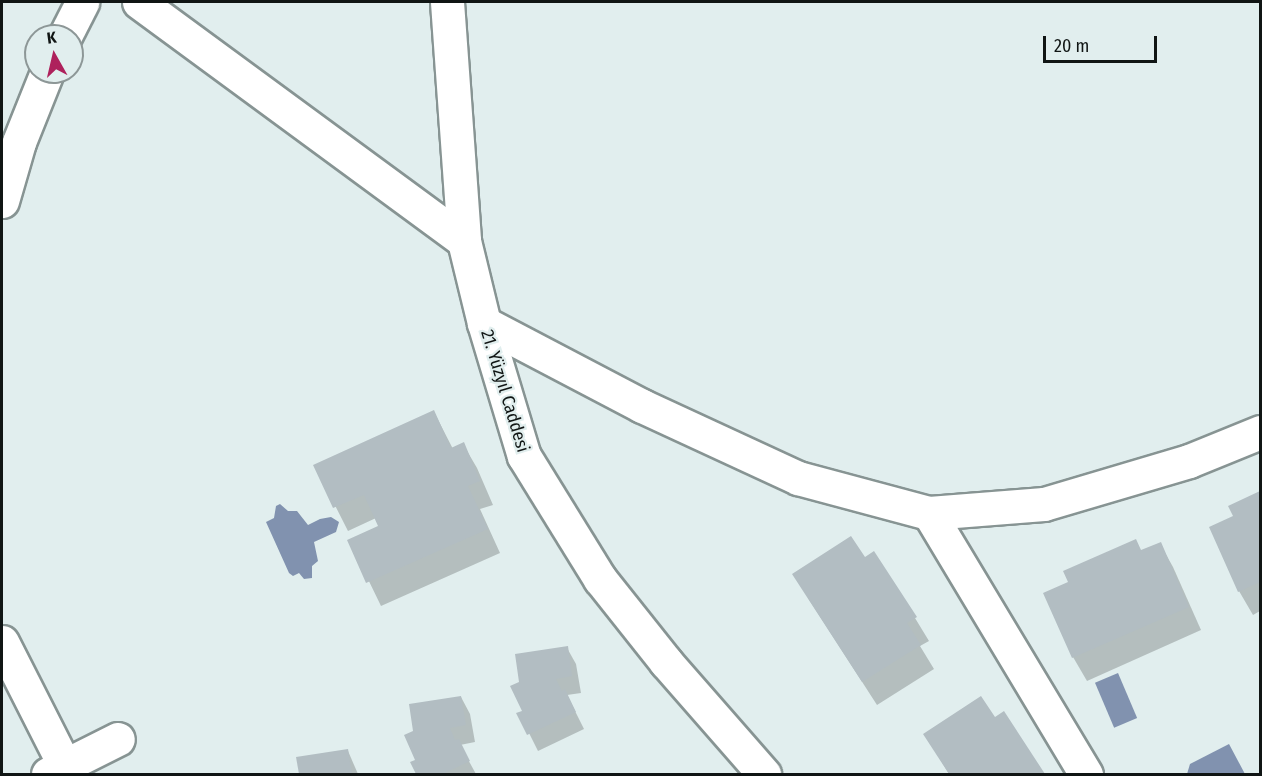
<!DOCTYPE html>
<html>
<head>
<meta charset="utf-8">
<style>
	body { margin:0 }
	#map { position:relative; width:1262px; height:776px; overflow:hidden; background:#e1eeee; font-family:"Fira Sans Condensed",sans-serif }
	div>[style] { position:absolute }
	.water>* { inset:0; background:#8192af; transform-origin:0 0 }
	.shadow>* { inset:0; background:#0003 }
	.building>* { inset:0; background:#b2bdc2 }
	.roads { filter:drop-shadow(2px 0 #879493) drop-shadow(-2px 0 #879493) drop-shadow(0 2px #879493) drop-shadow(0 -2px #879493) }
	.minor>* { height:33px; margin:-16.5px; padding:0 16.5px; transform-origin:16.5px; border-radius:16.5px; background:#fff }
	.tertiary>* { height:33px; margin:-16.5px; padding:0 16.5px; transform-origin:16.5px; border-radius:16.5px; background:#fff }
	span { translate:-50% -50%; white-space:nowrap; text-align:center; line-height:1.15; -webkit-text-stroke:4.5px #e1eeee; paint-order:stroke }
	.street-label { font-size:18px; color:#101514 }
	.frame { position:absolute; inset:0; border:3px solid #101514; pointer-events:none }
	.north { position:absolute; left:24px; top:24px; width:60px; height:60px; box-sizing:border-box; background:#e1eeee; border:2px solid #8d9797; border-radius:50%; rotate:352deg; font-size:16px; font-weight:700; line-height:24px; text-align:center; color:#101514 }
	.north::after { content:''; display:block; margin:auto; width:21px; height:27px; background:#ae215c; clip-path:polygon(50% 0,100% 100%,50% 72%,0 100%) }
	.scale { position:absolute; left:1043px; top:36px; width:114px; height:27px; box-sizing:border-box; border:3px solid #101514; border-top:0; padding-left:8px; font-size:18px; line-height:21px; white-space:nowrap; color:#101514; -webkit-text-stroke:4px #e1eeee; paint-order:stroke }
</style>
</head>
<body>
<div id="map">
	<div class="water">
		<div style="clip-path:polygon(280px 504px,288px 511px,297px 511px,308px 525px,320px 519px,331px 517px,339px 522px,336px 532px,314px 542px,318px 561px,312px 566px,312px 578px,304px 579px,299px 573px,293px 576px,289px 573px,266px 522px,274px 518px,276px 506px)"></div>
		<div style="left:1118px;top:673px;width:49px;height:25px;rotate:67deg"></div>
		<div style="clip-path:polygon(1229px 744px,1245px 774px,1187px 774px,1190px 764px)"></div>
	</div>
	<div class="shadow">
		<div style="clip-path:polygon(434px 412px,453px 449px,463px 444px,477px 468px,493px 505px,480px 509px,500px 553px,381px 606px,349px 540px,380px 526px,376px 518px,348px 531px,315px 466px)"></div>
		<div style="clip-path:polygon(1260px 493px,1260px 611px,1253px 615px,1239px 591px,1235px 517px,1230px 506px)"></div>
		<div style="clip-path:polygon(1160px 544px,1173px 567px,1201px 630px,1087px 681px,1073px 657px,1045px 594px)"></div>
		<div style="clip-path:polygon(864px 559px,915px 618px,929px 641px,920px 646px,934px 669px,877px 705px,808px 598px)"></div>
		<div style="clip-path:polygon(567px 648px,576px 664px,581px 693px,567px 695px,584px 729px,538px 751px,519px 713px,524px 711px,521px 682px)"></div>
		<div style="clip-path:polygon(461px 697px,470px 714px,475px 742px,460px 745px,476px 774px,418px 774px,412px 763px,417px 761px,415px 732px)"></div>
		<div style="clip-path:polygon(1004px 713px,1044px 774px,949px 774px,925px 734px,995px 719px)"></div>
		<div style="clip-path:polygon(348px 751px,358px 774px,300px 774px,298px 758px)"></div>
	</div>
	<div class="building">
		<div style="clip-path:polygon(434px 410px,451px 448px,464px 442px,480px 481px,468px 486px,488px 529px,366px 583px,347px 540px,378px 526px,364px 495px,333px 508px,313px 465px)"></div>
		<div style="clip-path:polygon(1260px 491px,1260px 582px,1238px 592px,1209px 527px,1233px 516px,1228px 506px)"></div>
		<div style="clip-path:polygon(851px 536px,865px 557px,874px 551px,917px 617px,907px 623px,921px 645px,862px 682px,792px 574px)"></div>
		<div style="clip-path:polygon(1136px 539px,1141px 550px,1161px 542px,1189px 607px,1072px 658px,1043px 593px,1068px 582px,1063px 571px)"></div>
		<div style="clip-path:polygon(568px 646px,572px 676px,556px 679px,562px 691px,565px 689px,576px 712px,527px 735px,516px 713px,522px 711px,510px 686px,519px 682px,515px 654px)"></div>
		<div style="clip-path:polygon(461px 696px,466px 725px,450px 728px,455px 740px,459px 739px,470px 761px,443px 774px,416px 774px,410px 762px,415px 760px,404px 735px,413px 731px,409px 704px)"></div>
		<div style="clip-path:polygon(981px 696px,995px 717px,1004px 711px,1045px 774px,949px 774px,923px 734px)"></div>
		<div style="clip-path:polygon(348px 749px,352px 774px,299px 774px,296px 757px)"></div>
	</div>
	<div class="roads">
		<div class="minor">
			<div style="left:447px;top:2px;width:240px;rotate:85.9deg"></div>
			<div style="left:65px;top:36px;width:38px;rotate:-63deg"></div>
			<div style="left:2px;top:201px;width:61px;rotate:-73.9deg"></div>
			<div style="left:19px;top:142px;width:75px;rotate:-68.2deg"></div>
			<div style="left:484px;top:323px;width:178px;rotate:27.7deg"></div>
			<div style="left:642px;top:406px;width:172px;rotate:24.8deg"></div>
			<div style="left:798px;top:478px;width:136px;rotate:15deg"></div>
			<div style="left:929px;top:513px;width:305px;rotate:59deg"></div>
			<div style="left:929px;top:513px;width:115px;rotate:-4.5deg"></div>
			<div style="left:1044px;top:504px;width:151px;rotate:-16.5deg"></div>
			<div style="left:1189px;top:461px;width:77px;rotate:-22.2deg"></div>
			<div style="left:2px;top:642px;width:139px;rotate:63.1deg"></div>
			<div style="left:48px;top:774px;width:78px;rotate:-26.6deg"></div>
		</div>
		<div class="tertiary">
			<div style="left:139px;top:2px;width:403px;rotate:36.3deg"></div>
			<div style="left:464px;top:241px;width:84px;rotate:76.3deg"></div>
			<div style="left:484px;top:323px;width:139px;rotate:73.3deg"></div>
			<div style="left:524px;top:456px;width:145px;rotate:58.3deg"></div>
			<div style="left:600px;top:579px;width:106px;rotate:51.5deg"></div>
			<div style="left:666px;top:662px;width:149px;rotate:48.8deg"></div>
		</div>
	</div>
	<div class="street-label">
		<span style="left:505px;top:391px;rotate:73deg">21. Yüzyıl Caddesi</span>
	</div>
	<div class="frame"></div>
	<div class="north">K</div>
	<div class="scale">20 m</div>
</div>
</body>
</html>
